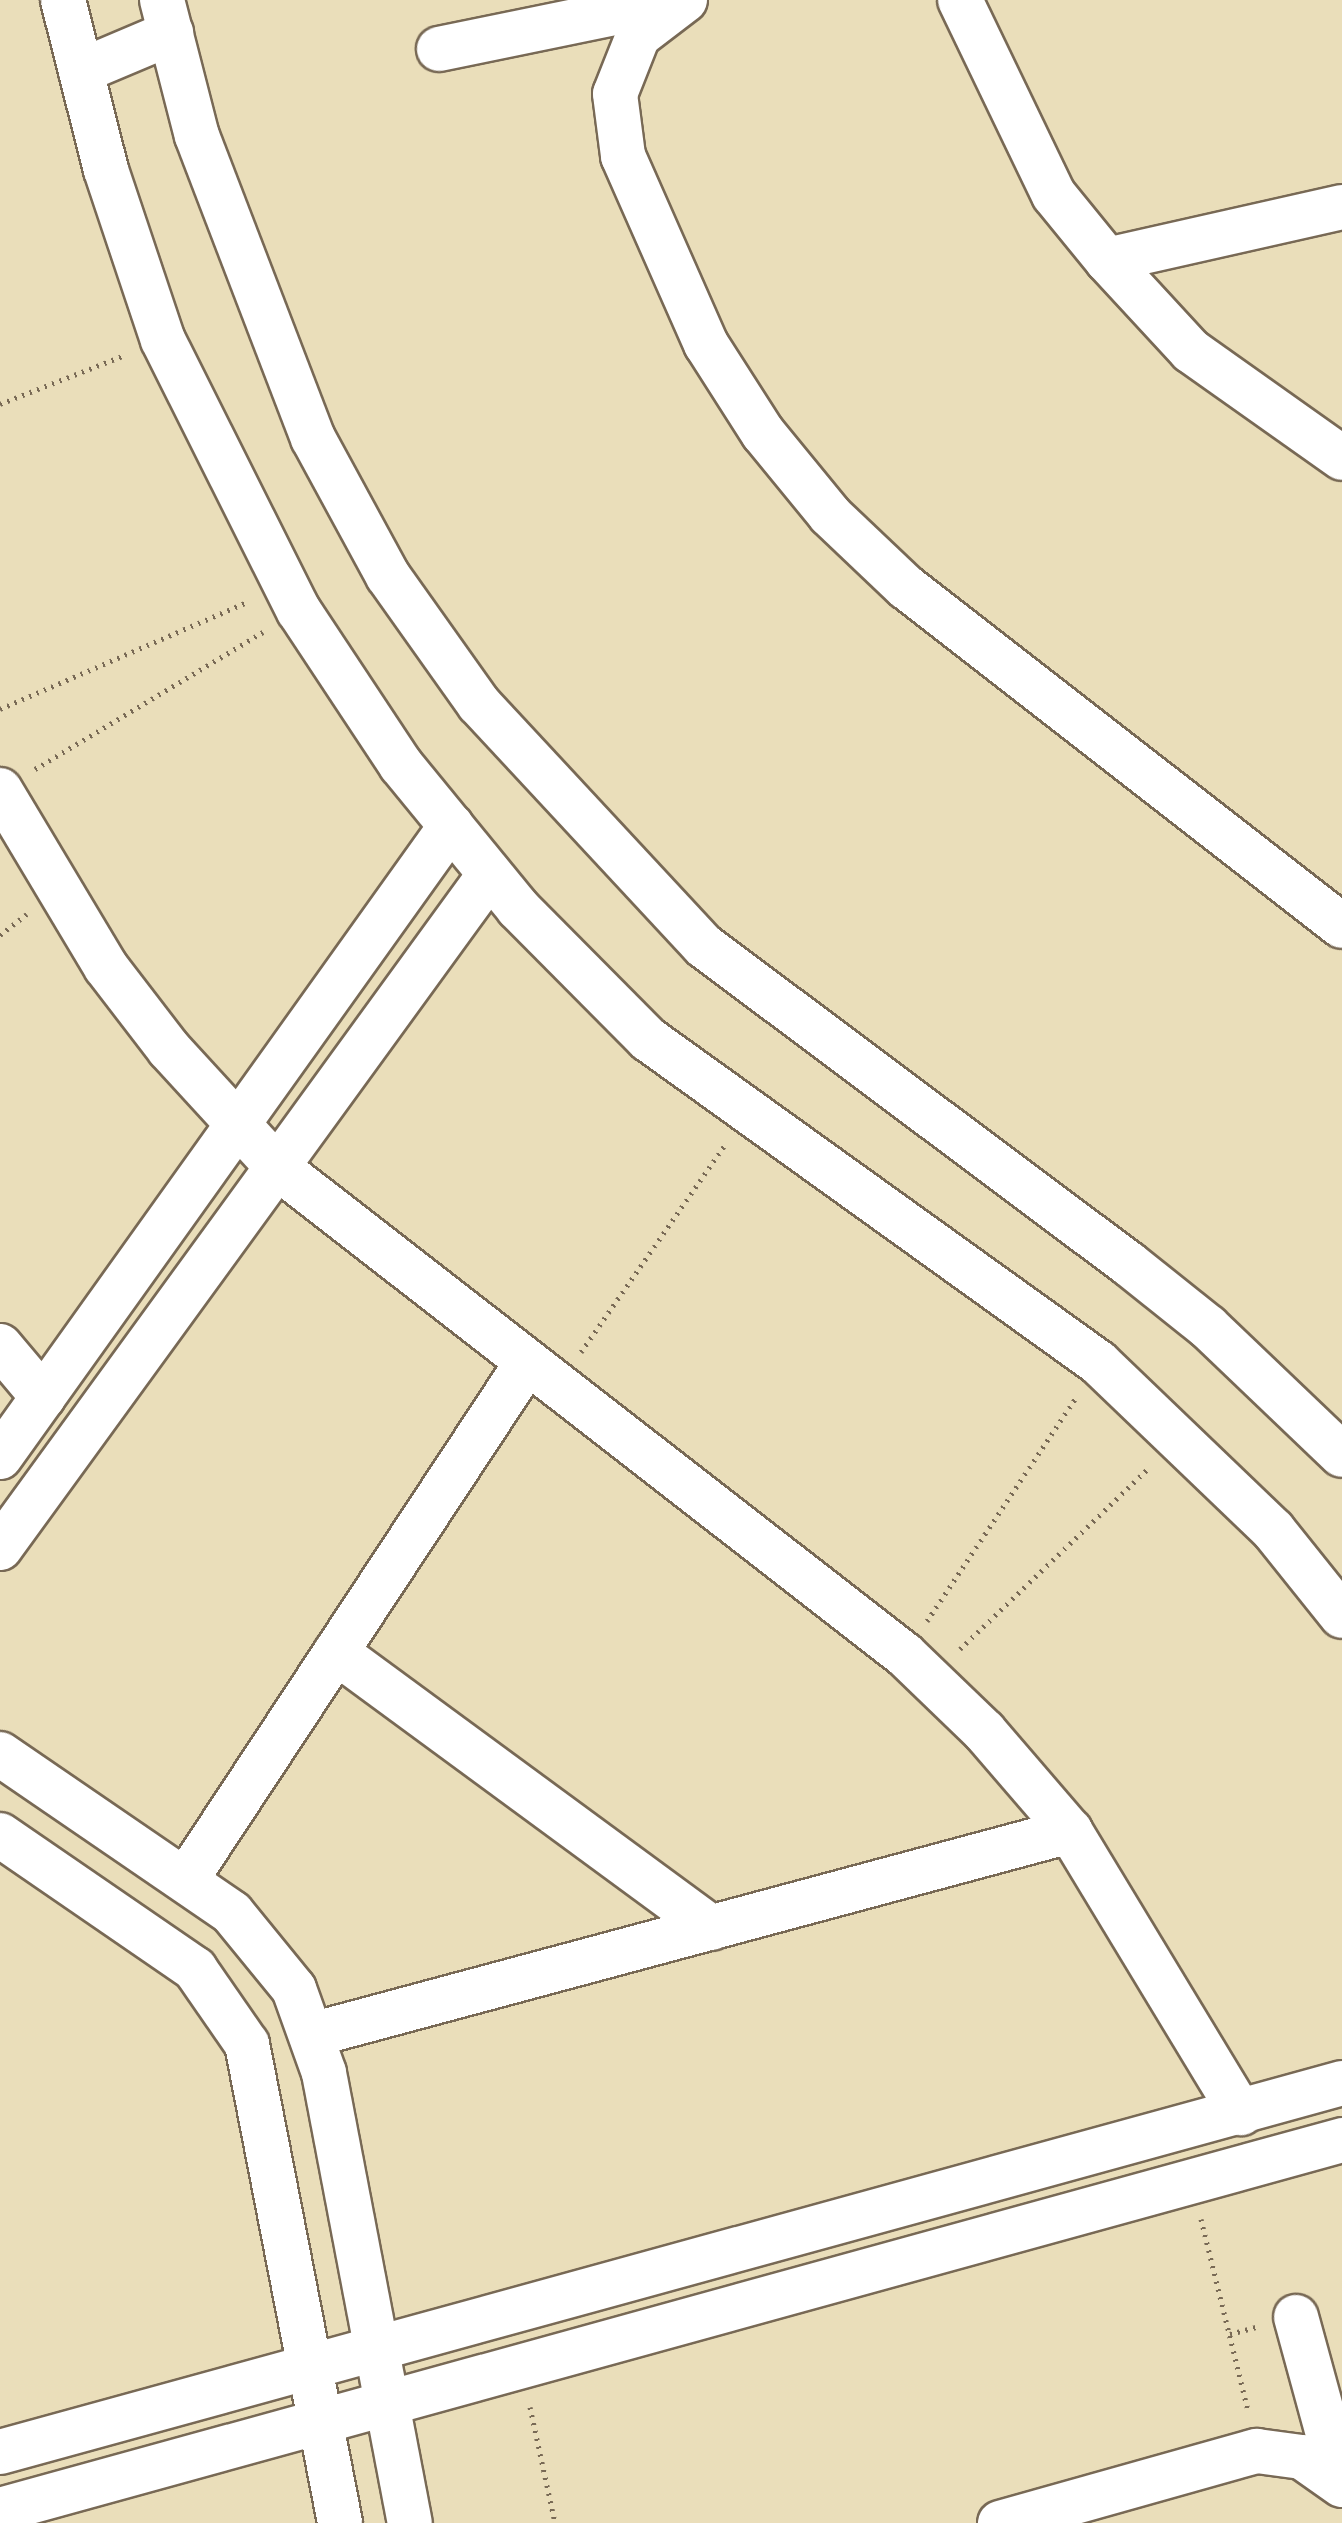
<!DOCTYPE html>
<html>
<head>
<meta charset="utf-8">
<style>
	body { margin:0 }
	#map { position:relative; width:1342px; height:2523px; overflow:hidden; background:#eadeba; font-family:Sriracha,sans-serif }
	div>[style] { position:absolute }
	.path>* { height:5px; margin-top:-2.5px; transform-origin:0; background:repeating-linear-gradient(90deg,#786955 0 2px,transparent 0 8px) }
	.roads { filter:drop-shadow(2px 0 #786955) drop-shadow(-2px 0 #786955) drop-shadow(0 2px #786955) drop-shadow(0 -2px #786955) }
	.minor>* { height:44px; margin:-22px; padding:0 22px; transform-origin:22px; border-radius:22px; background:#fff }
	span { translate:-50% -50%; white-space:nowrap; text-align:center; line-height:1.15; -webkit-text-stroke:7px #fcf5e5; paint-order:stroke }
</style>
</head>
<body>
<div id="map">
	<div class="path">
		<div style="left:0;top:404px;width:134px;rotate:-21.4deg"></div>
		<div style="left:0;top:709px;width:269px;rotate:-23.4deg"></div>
		<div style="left:35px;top:769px;width:266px;rotate:-31deg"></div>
		<div style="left:0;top:935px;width:34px;rotate:-38deg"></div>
		<div style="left:581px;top:1352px;width:254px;rotate:-55.2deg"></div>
		<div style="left:927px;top:1621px;width:270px;rotate:-56.3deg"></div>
		<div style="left:960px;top:1649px;width:262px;rotate:-43.8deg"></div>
		<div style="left:1201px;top:2219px;width:198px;rotate:76.2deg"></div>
		<div style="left:1230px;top:2334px;width:27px;rotate:-15deg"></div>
		<div style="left:530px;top:2407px;width:119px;rotate:77.8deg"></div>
	</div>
	<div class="roads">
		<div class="minor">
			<div style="left:63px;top:0;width:175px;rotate:75.8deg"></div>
			<div style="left:106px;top:170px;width:179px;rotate:71.5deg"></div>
			<div style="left:163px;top:340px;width:303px;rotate:63.4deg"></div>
			<div style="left:299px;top:611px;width:185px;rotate:56.5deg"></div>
			<div style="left:401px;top:765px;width:185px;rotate:50.7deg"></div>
			<div style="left:518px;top:908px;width:185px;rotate:45.2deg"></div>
			<div style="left:648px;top:1039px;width:555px;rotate:35.69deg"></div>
			<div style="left:1099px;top:1363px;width:241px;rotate:43.8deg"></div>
			<div style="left:1273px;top:1530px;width:110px;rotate:51.3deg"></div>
			<div style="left:162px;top:0;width:140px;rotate:75.6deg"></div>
			<div style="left:197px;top:136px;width:324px;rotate:69deg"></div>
			<div style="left:313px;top:438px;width:157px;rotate:61.5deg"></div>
			<div style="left:388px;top:576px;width:157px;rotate:54.6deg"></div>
			<div style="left:479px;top:704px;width:330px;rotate:47.1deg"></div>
			<div style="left:704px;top:946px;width:531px;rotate:36.81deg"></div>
			<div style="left:1129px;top:1264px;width:101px;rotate:38.6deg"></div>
			<div style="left:1208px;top:1327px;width:185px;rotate:43.7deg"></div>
			<div style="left:685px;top:0;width:59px;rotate:142.5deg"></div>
			<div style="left:638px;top:36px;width:62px;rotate:111.6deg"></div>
			<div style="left:615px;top:94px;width:63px;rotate:82.6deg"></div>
			<div style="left:623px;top:156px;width:206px;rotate:66.2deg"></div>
			<div style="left:706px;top:344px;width:106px;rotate:57.4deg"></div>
			<div style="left:763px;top:433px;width:106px;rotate:50.7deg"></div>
			<div style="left:830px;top:515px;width:105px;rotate:43.5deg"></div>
			<div style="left:906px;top:587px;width:552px;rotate:37.87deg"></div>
			<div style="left:960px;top:0;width:216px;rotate:64.3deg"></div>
			<div style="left:1054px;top:195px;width:84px;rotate:50.8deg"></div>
			<div style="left:1107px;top:260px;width:124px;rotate:47.3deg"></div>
			<div style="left:1191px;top:351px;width:185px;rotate:35.3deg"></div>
			<div style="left:439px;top:49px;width:243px;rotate:-11.6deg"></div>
			<div style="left:81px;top:71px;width:98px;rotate:-22.9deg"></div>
			<div style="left:1107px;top:260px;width:241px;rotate:-12.7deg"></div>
			<div style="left:0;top:790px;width:206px;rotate:59.1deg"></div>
			<div style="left:106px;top:967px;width:103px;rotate:52.5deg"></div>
			<div style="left:169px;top:1049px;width:160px;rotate:47.5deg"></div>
			<div style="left:277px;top:1167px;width:795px;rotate:37.85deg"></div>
			<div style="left:905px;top:1655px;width:110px;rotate:43.9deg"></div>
			<div style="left:984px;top:1731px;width:132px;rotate:49.3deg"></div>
			<div style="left:1070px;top:1831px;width:330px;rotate:58.8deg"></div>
			<div style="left:0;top:1346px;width:67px;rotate:49.9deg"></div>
			<div style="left:0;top:1457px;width:776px;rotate:-54.45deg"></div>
			<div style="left:0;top:1548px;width:833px;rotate:-53.98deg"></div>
			<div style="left:336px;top:1652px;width:466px;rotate:36.3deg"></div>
			<div style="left:0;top:1754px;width:281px;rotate:34.4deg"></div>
			<div style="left:232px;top:1913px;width:98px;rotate:50.8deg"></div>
			<div style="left:294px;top:1989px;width:89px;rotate:70.3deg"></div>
			<div style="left:324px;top:2073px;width:458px;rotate:79.2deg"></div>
			<div style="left:0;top:1835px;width:237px;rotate:34.5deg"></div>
			<div style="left:195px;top:1969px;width:91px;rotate:55.3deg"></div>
			<div style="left:247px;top:2044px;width:488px;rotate:79deg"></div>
			<div style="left:187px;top:1878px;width:616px;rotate:-56.59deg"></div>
			<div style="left:315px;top:2034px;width:782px;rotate:-15.05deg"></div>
			<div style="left:1296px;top:2317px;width:171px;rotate:74.7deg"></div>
			<div style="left:0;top:2452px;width:1392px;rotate:-15.37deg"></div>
			<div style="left:0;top:2510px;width:1392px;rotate:-15.41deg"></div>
			<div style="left:1000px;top:2523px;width:267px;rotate:-15.7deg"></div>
			<div style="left:1257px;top:2451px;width:45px;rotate:7.6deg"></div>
			<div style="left:1302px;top:2457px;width:49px;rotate:35deg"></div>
		</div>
	</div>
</div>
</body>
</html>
